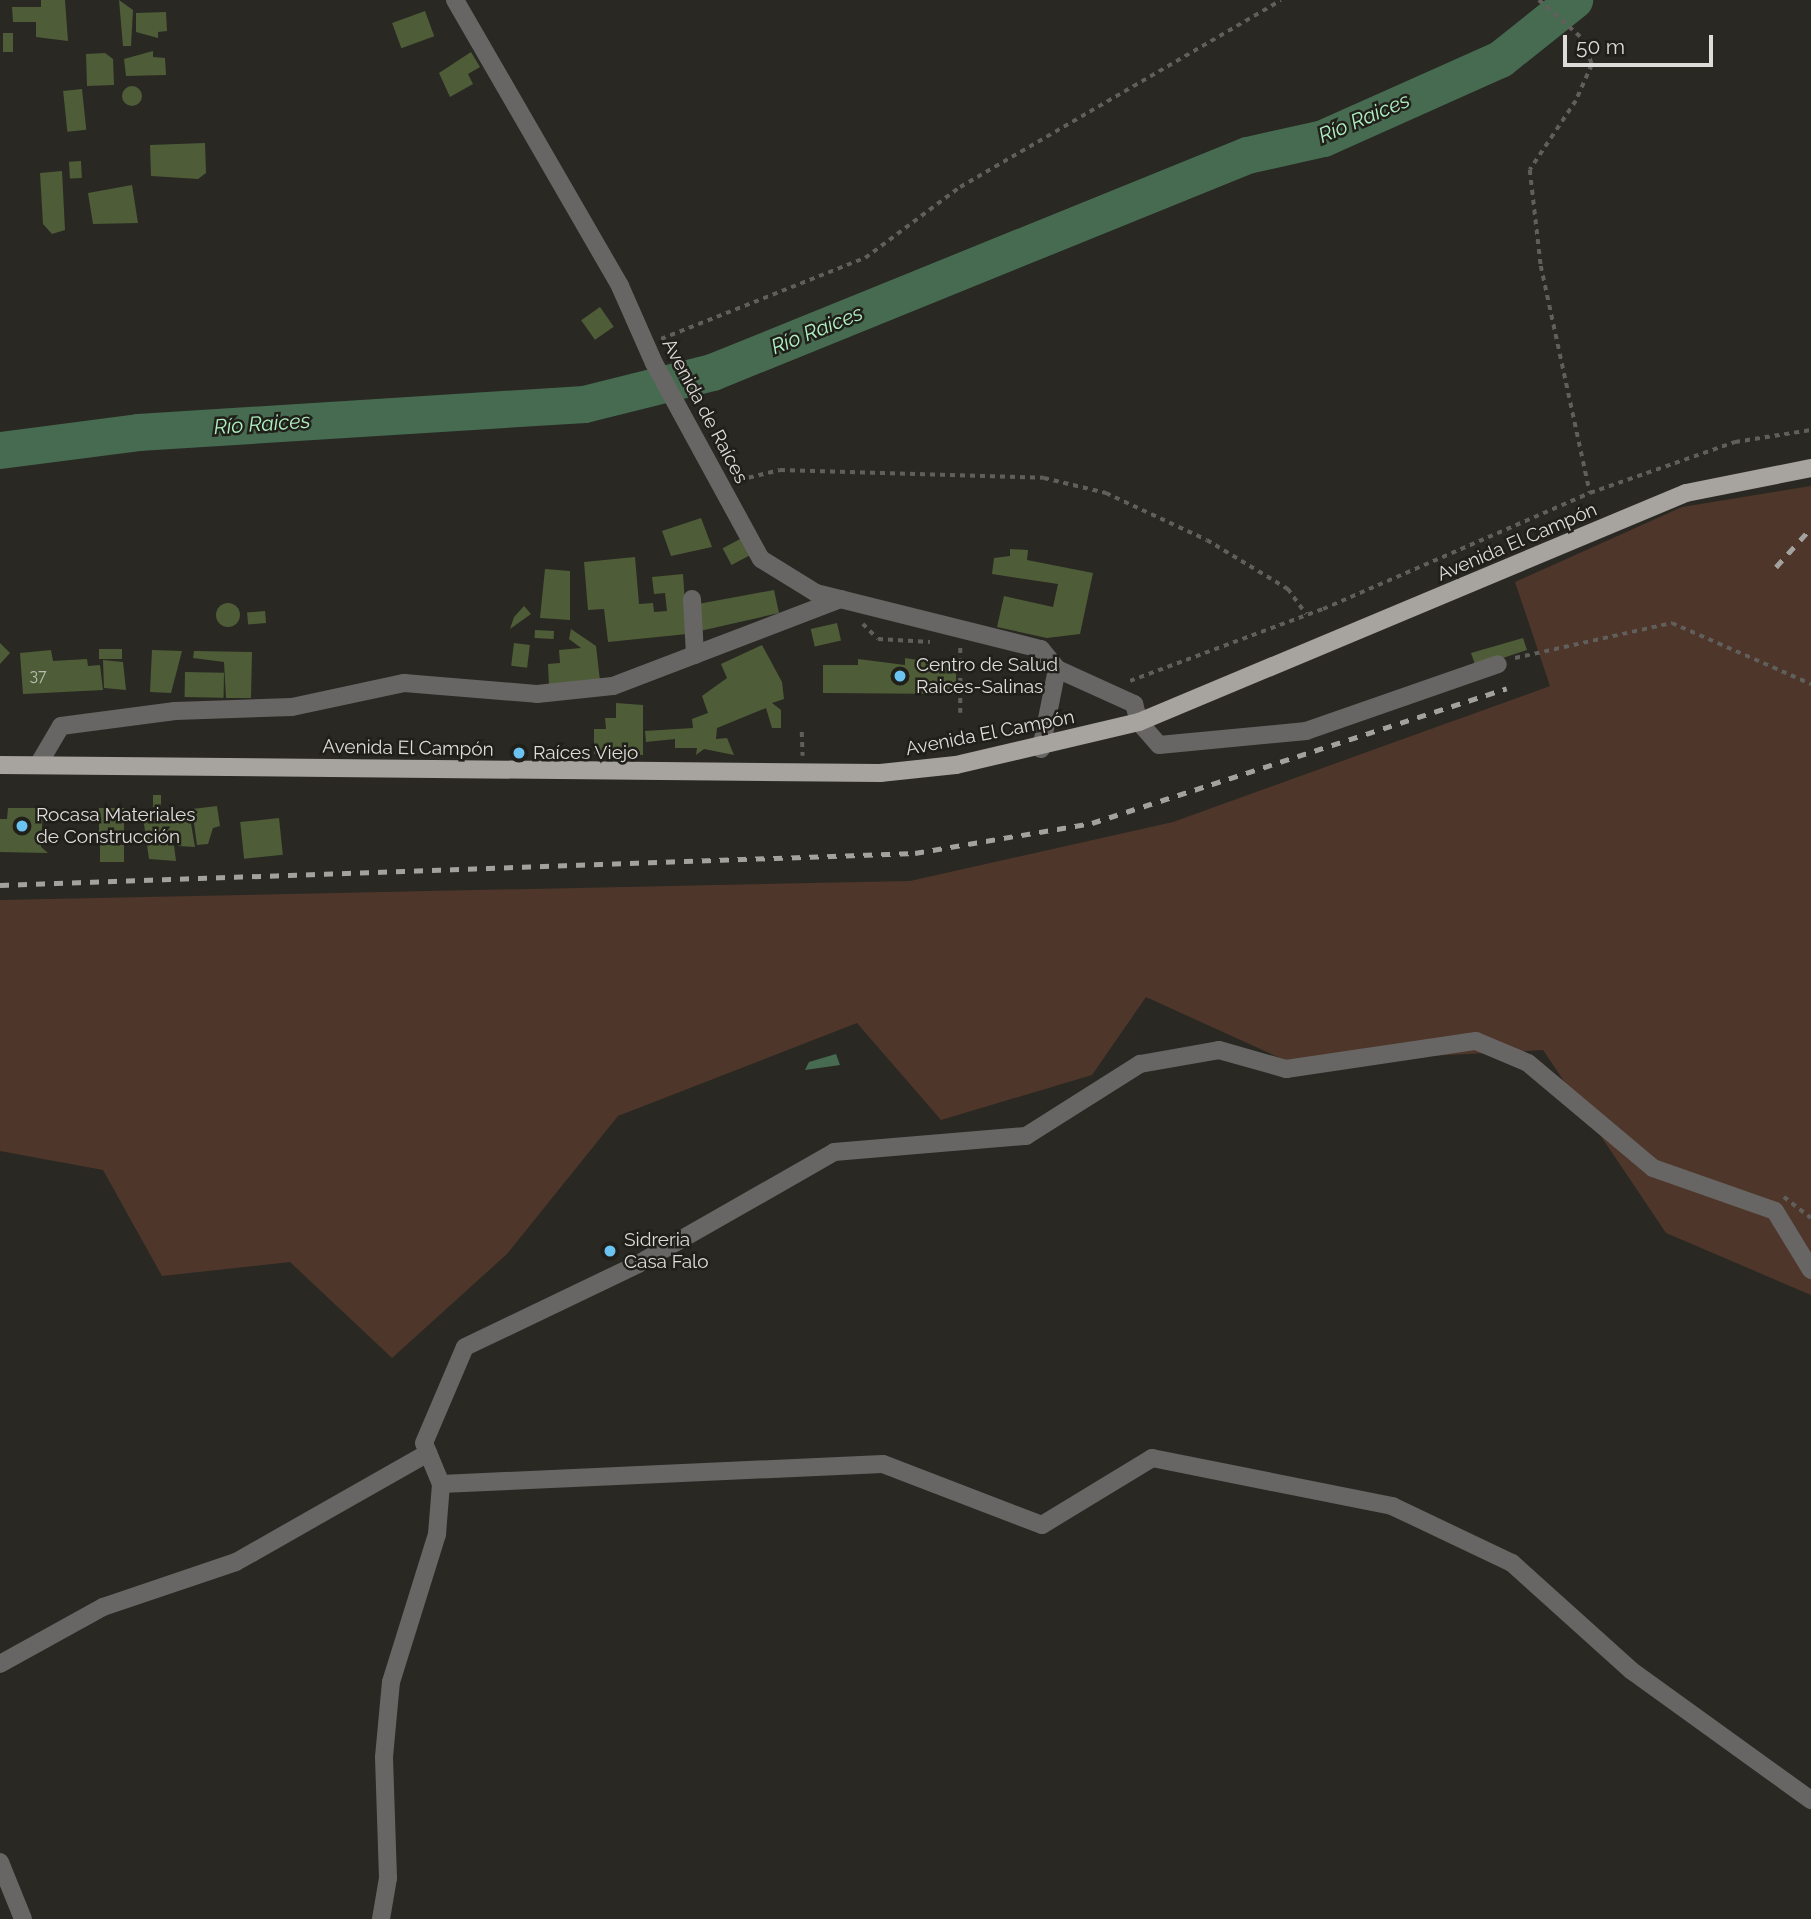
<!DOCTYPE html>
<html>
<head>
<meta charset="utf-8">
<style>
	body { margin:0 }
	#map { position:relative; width:1811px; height:1919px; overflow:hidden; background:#292823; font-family:Raleway,sans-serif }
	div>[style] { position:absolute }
	.green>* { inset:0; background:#4f362a }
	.water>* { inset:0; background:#466b51 }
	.river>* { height:37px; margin:-18.5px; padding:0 18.5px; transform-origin:18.5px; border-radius:18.5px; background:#466b51 }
	.building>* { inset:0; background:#4e5d37; transform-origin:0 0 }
	.round { border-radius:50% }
	.path>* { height:3.5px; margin-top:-1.75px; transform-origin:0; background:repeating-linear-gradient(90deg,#605f5b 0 5px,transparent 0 10px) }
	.minor>* { height:18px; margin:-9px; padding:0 9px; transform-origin:9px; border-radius:9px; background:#676664 }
	.primary>* { height:18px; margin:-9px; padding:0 9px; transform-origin:9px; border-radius:9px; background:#a7a39f }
	.rail>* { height:5px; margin-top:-2.5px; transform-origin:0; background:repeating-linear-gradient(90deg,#a3a29e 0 9px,transparent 0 18px) }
	.dots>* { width:19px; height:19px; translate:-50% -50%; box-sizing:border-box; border:4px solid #201f1a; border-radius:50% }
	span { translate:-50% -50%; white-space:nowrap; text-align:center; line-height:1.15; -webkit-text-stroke:5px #201f1a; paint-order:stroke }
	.number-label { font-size:16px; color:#b9bcb0 }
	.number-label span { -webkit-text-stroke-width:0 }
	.street-label { font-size:19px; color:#dddcd9 }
	.poi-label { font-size:19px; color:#dddcd9 }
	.left { translate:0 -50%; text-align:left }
	.water-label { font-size:21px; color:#b0f0c2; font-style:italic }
	.scale { position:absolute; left:1563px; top:35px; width:150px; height:32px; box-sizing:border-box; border:4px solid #dddcd9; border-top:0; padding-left:9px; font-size:21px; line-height:24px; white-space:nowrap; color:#dddcd9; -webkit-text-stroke:5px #201f1a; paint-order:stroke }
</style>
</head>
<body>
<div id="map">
	<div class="green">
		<div style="clip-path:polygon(1811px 486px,1811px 1295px,1666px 1233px,1543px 1050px,1291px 1063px,1146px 997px,1092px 1075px,941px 1120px,857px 1023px,618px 1116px,507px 1254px,392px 1358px,290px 1262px,162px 1276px,103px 1170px,0 1151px,0 900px,910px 881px,1173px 822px,1550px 686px,1515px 582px,1682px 507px)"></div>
	</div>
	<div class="water">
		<div style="clip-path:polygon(836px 1054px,840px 1065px,805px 1070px,809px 1062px)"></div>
	</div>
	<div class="river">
		<div style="left:0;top:450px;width:139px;rotate:-7.4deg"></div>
		<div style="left:138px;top:432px;width:447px;rotate:-3.6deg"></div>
		<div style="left:584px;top:404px;width:132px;rotate:-14deg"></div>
		<div style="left:712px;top:372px;width:577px;rotate:-22.08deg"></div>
		<div style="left:1247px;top:155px;width:78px;rotate:-12.6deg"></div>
		<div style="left:1323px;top:138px;width:194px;rotate:-24.1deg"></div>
		<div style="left:1500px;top:59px;width:95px;rotate:-38.6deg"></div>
	</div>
	<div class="building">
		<div style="clip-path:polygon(41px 0,65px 0,68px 41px,36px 37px,36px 22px,13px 22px,12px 7px,41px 7px)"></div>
		<div style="clip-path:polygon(119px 0,133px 10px,131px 46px,123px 46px)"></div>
		<div style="left:425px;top:11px;width:27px;height:35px;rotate:70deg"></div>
		<div style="clip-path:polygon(166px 12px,167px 31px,158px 32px,158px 38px,136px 32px,136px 13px)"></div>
		<div style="left:3px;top:33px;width:10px;height:19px"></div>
		<div style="clip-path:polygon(153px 51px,153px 57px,165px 58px,166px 75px,126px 76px,124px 59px)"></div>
		<div style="clip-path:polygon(471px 52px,480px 67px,468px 74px,473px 84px,450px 97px,439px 73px)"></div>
		<div style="clip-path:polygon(105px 53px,113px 59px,114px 85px,87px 86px,86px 54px)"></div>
		<div class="round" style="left:122px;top:86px;width:20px;height:20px"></div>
		<div style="left:82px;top:89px;width:41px;height:19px;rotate:84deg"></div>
		<div style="clip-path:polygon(205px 143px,206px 173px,198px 179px,151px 176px,150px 145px)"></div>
		<div style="left:81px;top:161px;width:17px;height:12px;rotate:87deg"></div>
		<div style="clip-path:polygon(62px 171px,65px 230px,52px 234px,43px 224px,40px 173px)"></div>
		<div style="clip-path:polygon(132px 185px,138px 223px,93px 224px,88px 193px)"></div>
		<div style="left:600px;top:307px;width:24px;height:23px;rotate:55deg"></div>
		<div style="clip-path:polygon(701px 518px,712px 547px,671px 556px,662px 531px)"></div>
		<div style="left:742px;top:538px;width:19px;height:22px;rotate:62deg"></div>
		<div style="clip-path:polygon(1010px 549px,1028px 550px,1027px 560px,1093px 573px,1080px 634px,1047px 638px,997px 627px,1004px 596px,1053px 607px,1058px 584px,992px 574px,994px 558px,1010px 556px)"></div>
		<div style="clip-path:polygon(635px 557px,639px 604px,653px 603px,654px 612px,667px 611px,665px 593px,654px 594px,652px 577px,683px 574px,687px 634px,608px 642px,604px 609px,588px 610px,584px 562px)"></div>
		<div style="clip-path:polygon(545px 569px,570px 571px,570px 620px,540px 618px)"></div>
		<div style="clip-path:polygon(774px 590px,779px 613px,700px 631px,698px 604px)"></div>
		<div class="round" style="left:216px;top:603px;width:24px;height:24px"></div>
		<div style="clip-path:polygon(524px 606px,531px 614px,510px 629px,514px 617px)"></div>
		<div style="left:265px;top:611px;width:12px;height:18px;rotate:85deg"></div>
		<div style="left:837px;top:623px;width:18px;height:27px;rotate:77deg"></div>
		<div style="clip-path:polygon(571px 629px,596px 646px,600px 681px,549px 686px,548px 664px,560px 663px,559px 650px,581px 648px,569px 639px)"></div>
		<div style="left:535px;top:630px;width:19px;height:8px;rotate:3deg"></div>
		<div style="clip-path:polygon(1523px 638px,1527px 650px,1476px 667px,1471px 653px)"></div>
		<div style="clip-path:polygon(0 643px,10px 653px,0 664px)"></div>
		<div style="left:514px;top:643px;width:16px;height:23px;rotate:7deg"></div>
		<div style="clip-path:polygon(762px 645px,782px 682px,784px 699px,772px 703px,781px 710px,781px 728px,772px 728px,766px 708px,717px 728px,716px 739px,727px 738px,734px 755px,704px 749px,696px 755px,697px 748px,675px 748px,675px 739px,646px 742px,645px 731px,693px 728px,692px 719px,708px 713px,702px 696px,727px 678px,721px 664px)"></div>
		<div style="left:122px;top:649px;width:10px;height:23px;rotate:90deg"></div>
		<div style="clip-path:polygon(51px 650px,53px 661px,87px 659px,88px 666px,100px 665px,103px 690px,23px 694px,20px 653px)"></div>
		<div style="clip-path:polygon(152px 650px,182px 651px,171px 693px,150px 692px)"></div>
		<div style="clip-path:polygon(194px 651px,252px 652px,251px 698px,226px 698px,224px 662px,193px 658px)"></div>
		<div style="clip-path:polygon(905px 658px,956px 666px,956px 694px,823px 693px,823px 665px,858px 665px,858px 659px,905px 665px)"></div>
		<div style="clip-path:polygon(103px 660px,123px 662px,126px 690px,104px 688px)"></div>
		<div style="left:185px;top:672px;width:39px;height:25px;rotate:1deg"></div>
		<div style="clip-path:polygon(616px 703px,643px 705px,643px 755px,594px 754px,594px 729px,606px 729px,605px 718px,616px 718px)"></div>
		<div style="left:153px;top:795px;width:8px;height:12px"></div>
		<div style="clip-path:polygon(217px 806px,220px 826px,213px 828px,208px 844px,197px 845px,192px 809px)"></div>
		<div style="clip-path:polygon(8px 808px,43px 808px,41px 847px,48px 853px,0 852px,0 819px,7px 819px)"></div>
		<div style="left:99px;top:808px;width:25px;height:24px"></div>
		<div style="clip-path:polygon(189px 812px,195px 847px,178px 846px,173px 837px,176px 861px,149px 859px,143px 817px)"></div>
		<div style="left:279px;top:818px;width:37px;height:39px;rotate:84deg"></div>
		<div style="left:100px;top:845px;width:24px;height:17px"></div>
	</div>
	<div class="path">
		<div style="left:1539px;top:0;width:60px;rotate:41.6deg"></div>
		<div style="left:1584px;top:40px;width:26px;rotate:72deg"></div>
		<div style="left:1592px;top:65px;width:39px;rotate:114deg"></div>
		<div style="left:1576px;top:101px;width:83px;rotate:123.7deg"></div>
		<div style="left:1530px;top:170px;width:97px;rotate:83.5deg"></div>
		<div style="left:1541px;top:266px;width:232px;rotate:77.8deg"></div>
		<div style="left:661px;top:339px;width:219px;rotate:-21.7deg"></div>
		<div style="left:865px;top:258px;width:119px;rotate:-36.8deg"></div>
		<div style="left:960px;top:187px;width:371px;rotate:-30.2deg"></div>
		<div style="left:739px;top:480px;width:42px;rotate:-13.7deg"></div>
		<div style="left:780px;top:470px;width:264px;rotate:1.7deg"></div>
		<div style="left:1044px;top:478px;width:64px;rotate:13.6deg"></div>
		<div style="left:1106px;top:493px;width:111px;rotate:25deg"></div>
		<div style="left:1207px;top:540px;width:95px;rotate:31.2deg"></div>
		<div style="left:1288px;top:589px;width:31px;rotate:54deg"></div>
		<div style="left:863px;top:624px;width:21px;rotate:45deg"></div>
		<div style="left:878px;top:639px;width:52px;rotate:3.3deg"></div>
		<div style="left:1515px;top:658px;width:161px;rotate:-12.6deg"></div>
		<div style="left:1672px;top:623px;width:152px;rotate:23.7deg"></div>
		<div style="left:1130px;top:681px;width:206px;rotate:-20.5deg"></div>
		<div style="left:1323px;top:609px;width:291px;rotate:-23.5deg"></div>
		<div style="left:1590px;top:493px;width:154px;rotate:-19.4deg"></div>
		<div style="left:1735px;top:442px;width:77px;rotate:-9deg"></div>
		<div style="left:960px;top:713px;width:66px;rotate:-90deg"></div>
		<div style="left:802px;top:732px;width:24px;rotate:88deg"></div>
		<div style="left:1784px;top:1197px;width:34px;rotate:38deg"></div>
	</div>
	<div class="minor">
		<div style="left:455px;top:0;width:330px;rotate:60deg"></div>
		<div style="left:620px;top:286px;width:84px;rotate:66.2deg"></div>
		<div style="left:654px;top:363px;width:223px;rotate:61.4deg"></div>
		<div style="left:761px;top:559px;width:65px;rotate:31.7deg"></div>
		<div style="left:816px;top:593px;width:232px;rotate:14deg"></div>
		<div style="left:1041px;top:649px;width:26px;rotate:51deg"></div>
		<div style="left:1057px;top:669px;width:85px;rotate:24.4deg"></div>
		<div style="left:1134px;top:704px;width:19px;rotate:74deg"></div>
		<div style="left:1139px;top:722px;width:30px;rotate:49deg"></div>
		<div style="left:1159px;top:745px;width:148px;rotate:-5.4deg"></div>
		<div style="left:1306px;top:731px;width:203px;rotate:-19.2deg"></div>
		<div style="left:692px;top:599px;width:56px;rotate:86.9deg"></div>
		<div style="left:1041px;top:749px;width:82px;rotate:-78.7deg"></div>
		<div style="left:38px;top:765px;width:45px;rotate:-59.5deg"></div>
		<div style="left:61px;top:726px;width:115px;rotate:-7.5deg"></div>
		<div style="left:175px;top:711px;width:117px;rotate:-2deg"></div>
		<div style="left:292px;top:707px;width:115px;rotate:-12.1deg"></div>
		<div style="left:404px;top:683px;width:133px;rotate:4.7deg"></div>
		<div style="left:537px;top:694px;width:76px;rotate:-6deg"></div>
		<div style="left:613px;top:686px;width:244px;rotate:-20.9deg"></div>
		<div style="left:441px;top:1484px;width:442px;rotate:-2.6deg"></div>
		<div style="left:883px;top:1464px;width:170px;rotate:21deg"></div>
		<div style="left:1042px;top:1525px;width:129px;rotate:-31.3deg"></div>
		<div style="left:1152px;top:1458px;width:245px;rotate:11.3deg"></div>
		<div style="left:1392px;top:1506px;width:133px;rotate:25.4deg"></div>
		<div style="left:1512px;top:1563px;width:161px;rotate:42deg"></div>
		<div style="left:1632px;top:1671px;width:221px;rotate:35.8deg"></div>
		<div style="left:0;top:1664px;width:118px;rotate:-29deg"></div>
		<div style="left:103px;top:1607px;width:140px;rotate:-18.7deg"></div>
		<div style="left:236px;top:1562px;width:221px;rotate:-29.6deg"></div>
		<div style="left:0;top:1862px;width:61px;rotate:68deg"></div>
		<div style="left:381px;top:1919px;width:42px;rotate:-80.3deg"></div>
		<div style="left:388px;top:1878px;width:121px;rotate:-91.9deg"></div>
		<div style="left:384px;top:1757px;width:75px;rotate:-84.7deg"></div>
		<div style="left:391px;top:1682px;width:155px;rotate:-72.7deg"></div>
		<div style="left:437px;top:1534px;width:50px;rotate:-85.4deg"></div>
		<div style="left:441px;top:1484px;width:44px;rotate:-112.5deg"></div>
		<div style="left:424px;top:1443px;width:104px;rotate:-66.9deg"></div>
		<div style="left:465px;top:1347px;width:192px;rotate:-25.6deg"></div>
		<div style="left:638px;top:1264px;width:226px;rotate:-29.7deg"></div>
		<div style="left:834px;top:1152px;width:193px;rotate:-4.8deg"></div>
		<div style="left:1026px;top:1136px;width:135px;rotate:-32.3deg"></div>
		<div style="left:1140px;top:1064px;width:80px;rotate:-10deg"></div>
		<div style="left:1219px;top:1050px;width:70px;rotate:15.8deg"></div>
		<div style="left:1286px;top:1069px;width:192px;rotate:-8.4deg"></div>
		<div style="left:1476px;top:1041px;width:56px;rotate:22.9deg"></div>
		<div style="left:1528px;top:1063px;width:163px;rotate:40deg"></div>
		<div style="left:1653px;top:1168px;width:129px;rotate:19.4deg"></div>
		<div style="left:1775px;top:1211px;width:69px;rotate:58.6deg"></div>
	</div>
	<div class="primary">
		<div style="left:0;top:765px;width:880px;rotate:0.52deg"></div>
		<div style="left:880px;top:773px;width:76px;rotate:-6deg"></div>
		<div style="left:956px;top:765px;width:188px;rotate:-13.2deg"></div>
		<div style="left:1139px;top:722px;width:593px;rotate:-22.72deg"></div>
		<div style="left:1686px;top:493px;width:127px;rotate:-11.3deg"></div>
	</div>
	<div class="rail">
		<div style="left:1776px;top:567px;width:52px;rotate:-48.1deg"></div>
		<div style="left:0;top:885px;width:916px;rotate:-2deg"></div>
		<div style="left:915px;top:853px;width:180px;rotate:-9.6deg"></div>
		<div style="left:1092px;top:823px;width:436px;rotate:-18deg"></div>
	</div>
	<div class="dots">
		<div style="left:900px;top:676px;background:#6bc3f2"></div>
		<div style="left:519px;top:753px;background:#6bc3f2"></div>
		<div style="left:22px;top:826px;background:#6bc3f2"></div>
		<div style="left:610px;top:1251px;background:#6bc3f2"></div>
	</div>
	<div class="number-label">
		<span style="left:38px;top:676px">37</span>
	</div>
	<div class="street-label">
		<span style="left:705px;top:411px;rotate:62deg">Avenida de Raíces</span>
		<span style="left:1517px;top:542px;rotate:-23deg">Avenida El Campón</span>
		<span style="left:990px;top:733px;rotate:-11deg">Avenida El Campón</span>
		<span style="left:408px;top:748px;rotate:1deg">Avenida El Campón</span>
	</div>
	<div class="poi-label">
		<span class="left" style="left:916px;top:676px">Centro de Salud<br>Raices-Salinas</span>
		<span class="left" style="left:533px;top:753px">Raíces Viejo</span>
		<span class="left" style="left:36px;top:826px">Rocasa Materiales<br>de Construcción</span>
		<span class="left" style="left:624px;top:1251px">Sidreria<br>Casa Falo</span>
	</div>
	<div class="water-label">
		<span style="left:1364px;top:118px;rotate:-23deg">Río Raices</span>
		<span style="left:817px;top:330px;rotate:-22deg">Río Raices</span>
		<span style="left:262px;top:424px;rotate:-4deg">Río Raices</span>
	</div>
	<div class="scale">50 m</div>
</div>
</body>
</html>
